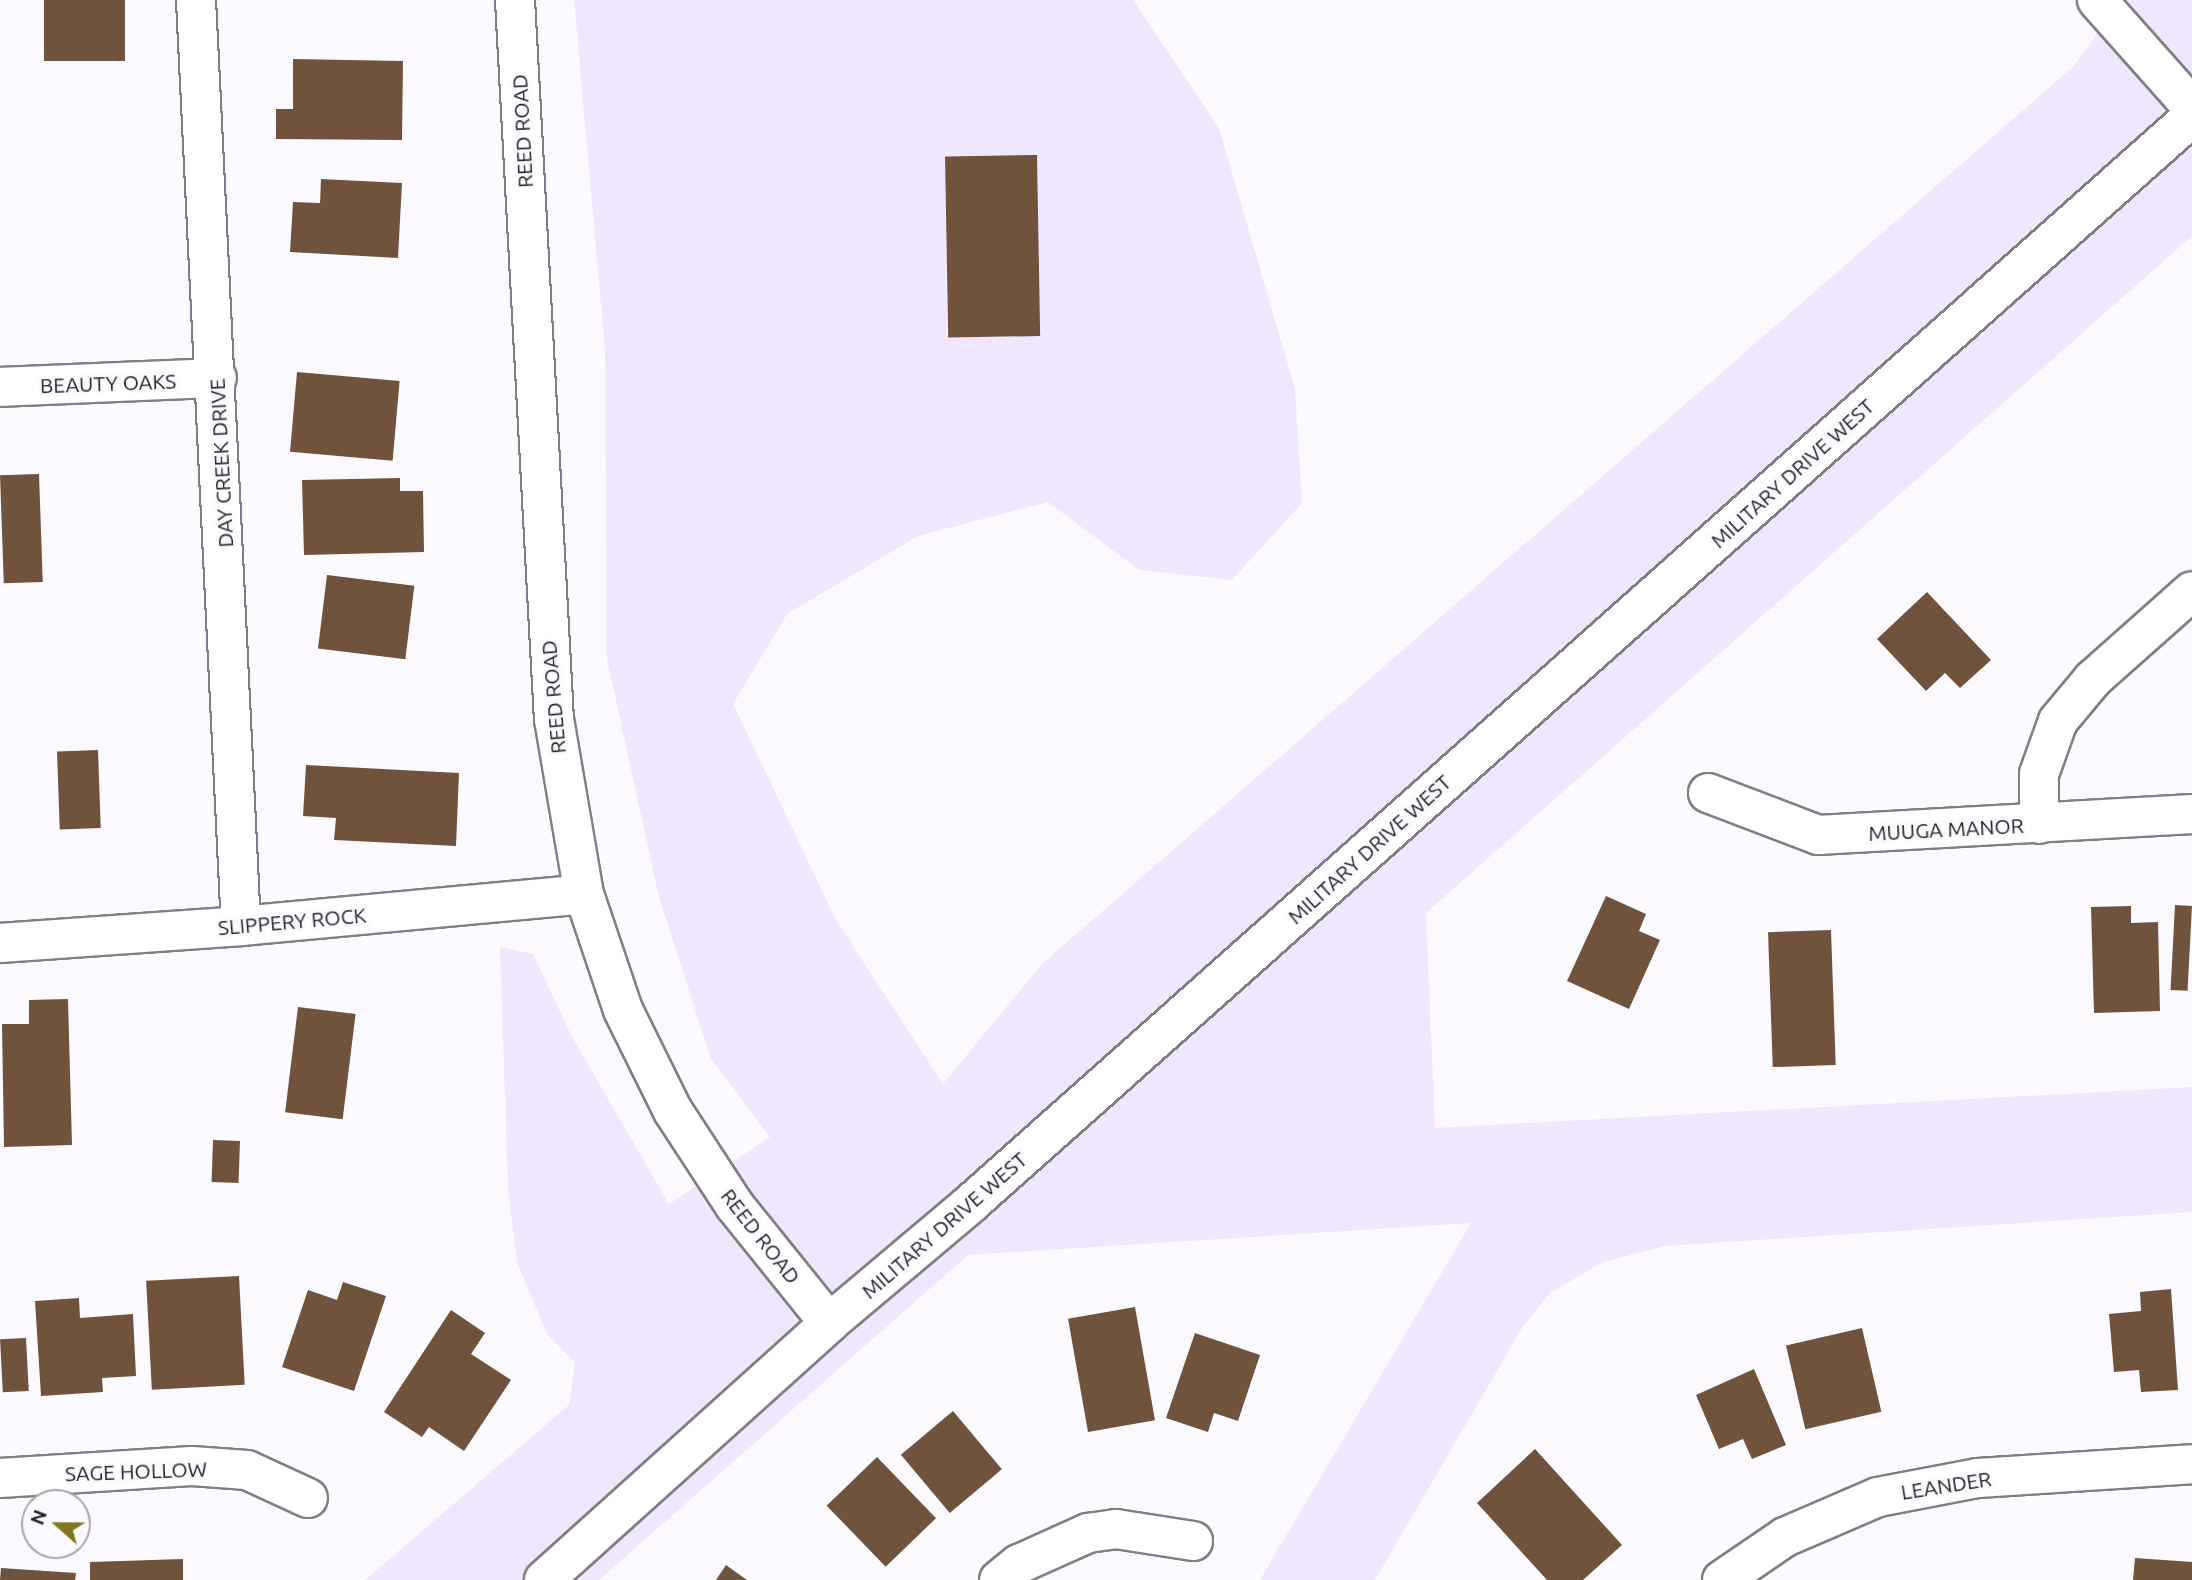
<!DOCTYPE html>
<html>
<head>
<meta charset="utf-8">
<style>
	body { margin:0 }
	#map { position:relative; width:2192px; height:1580px; overflow:hidden; background:#fcfaff; font-family:Ubuntu,sans-serif }
	div>[style] { position:absolute }
	.green>* { inset:0; background:#f0e6fd }
	.building>* { inset:0; background:#6f533d; transform-origin:0 0 }
	.roads { filter:drop-shadow(2px 0 #817f83) drop-shadow(-2px 0 #817f83) drop-shadow(0 2px #817f83) drop-shadow(0 -2px #817f83) }
	.minor>* { height:38px; margin:-19px; padding:0 19px; transform-origin:19px; border-radius:19px; background:#fff }
	.tertiary>* { height:38px; margin:-19px; padding:0 19px; transform-origin:19px; border-radius:19px; background:#fff }
	span { translate:-50% -50%; white-space:nowrap; text-align:center; line-height:1.15; -webkit-text-stroke:7px #fcfaff; paint-order:stroke }
	.street-label { font-size:21px; color:#252527 }
	.north { position:absolute; left:21px; top:1489px; width:70px; height:70px; box-sizing:border-box; background:#fcfaff; border:2px solid #a6a5a9; border-radius:50%; rotate:291deg; font-size:19px; font-weight:700; line-height:28px; text-align:center; color:#252527 }
	.north::after { content:''; display:block; margin:auto; width:24px; height:32px; background:#81781c; clip-path:polygon(50% 0,100% 100%,50% 72%,0 100%) }
</style>
</head>
<body>
<div id="map">
	<div class="green">
		<div style="clip-path:polygon(evenodd,574px 0,1133px 0,1219px 128px,1295px 389px,1302px 503px,1232px 580px,1139px 570px,1048px 502px,918px 536px,787px 614px,733px 704px,836px 920px,943px 1084px,1042px 964px,2074px 66px,2121px 0,2192px 0,2192px 236px,1426px 913px,1435px 1128px,2192px 1087px,2192px 1212px,1665px 1246px,1603px 1262px,1550px 1293px,1522px 1328px,1375px 1580px,1260px 1580px,1471px 1223px,968px 1255px,599px 1580px,365px 1580px,569px 1405px,575px 1363px,547px 1334px,517px 1262px,508px 1188px,500px 947px,533px 954px,572px 1037px,669px 1204px,770px 1137px,711px 1059px,659px 897px,607px 659px,605px 350px,574px 0,1037px 155px,1040px 336px,947px 337px,945px 156px,1037px 155px)"></div>
	</div>
	<div class="building">
		<div style="left:44px;top:0;width:81px;height:61px"></div>
		<div style="clip-path:polygon(293px 59px,403px 61px,402px 140px,276px 139px,276px 109px,293px 109px)"></div>
		<div style="left:1037px;top:155px;width:181px;height:92px;rotate:89deg"></div>
		<div style="clip-path:polygon(321px 179px,402px 183px,398px 258px,290px 252px,293px 202px,320px 203px)"></div>
		<div style="left:297px;top:372px;width:103px;height:80px;rotate:5deg"></div>
		<div style="left:39px;top:474px;width:108px;height:39px;rotate:88deg"></div>
		<div style="clip-path:polygon(400px 478px,400px 491px,423px 491px,424px 552px,304px 555px,302px 480px)"></div>
		<div style="left:327px;top:575px;width:88px;height:74px;rotate:7deg"></div>
		<div style="clip-path:polygon(1927px 592px,1991px 660px,1960px 688px,1945px 673px,1926px 691px,1877px 639px)"></div>
		<div style="left:98px;top:750px;width:78px;height:41px;rotate:88deg"></div>
		<div style="clip-path:polygon(306px 765px,459px 773px,456px 846px,334px 840px,336px 818px,303px 816px)"></div>
		<div style="clip-path:polygon(1606px 896px,1646px 914px,1639px 931px,1660px 940px,1629px 1009px,1567px 981px)"></div>
		<div style="left:2175px;top:905px;width:17px;height:85px;rotate:3deg"></div>
		<div style="clip-path:polygon(2131px 906px,2131px 923px,2158px 922px,2160px 1011px,2094px 1013px,2091px 907px)"></div>
		<div style="left:1831px;top:930px;width:135px;height:63px;rotate:88deg"></div>
		<div style="clip-path:polygon(68px 999px,72px 1145px,4px 1147px,2px 1024px,29px 1024px,29px 1000px)"></div>
		<div style="left:298px;top:1007px;width:58px;height:106px;rotate:7deg"></div>
		<div style="left:213px;top:1140px;width:27px;height:42px;rotate:2deg"></div>
		<div style="left:239px;top:1276px;width:109px;height:93px;rotate:87deg"></div>
		<div style="clip-path:polygon(343px 1282px,386px 1296px,354px 1391px,282px 1367px,308px 1290px,337px 1300px)"></div>
		<div style="clip-path:polygon(2171px 1289px,2178px 1390px,2141px 1392px,2139px 1370px,2114px 1372px,2109px 1314px,2141px 1311px,2140px 1292px)"></div>
		<div style="clip-path:polygon(79px 1298px,80px 1318px,133px 1314px,136px 1376px,102px 1378px,103px 1392px,41px 1396px,35px 1301px)"></div>
		<div style="left:1135px;top:1307px;width:115px;height:68px;rotate:80deg"></div>
		<div style="clip-path:polygon(451px 1310px,485px 1333px,471px 1354px,511px 1380px,464px 1451px,429px 1427px,422px 1437px,384px 1412px)"></div>
		<div style="left:1862px;top:1328px;width:86px;height:78px;rotate:77deg"></div>
		<div style="clip-path:polygon(1195px 1333px,1260px 1355px,1238px 1421px,1214px 1413px,1208px 1432px,1166px 1418px)"></div>
		<div style="left:26px;top:1338px;width:53px;height:26px;rotate:87deg"></div>
		<div style="clip-path:polygon(1754px 1369px,1786px 1445px,1752px 1459px,1743px 1439px,1719px 1449px,1696px 1395px)"></div>
		<div style="left:953px;top:1411px;width:76px;height:68px;rotate:50deg"></div>
		<div style="clip-path:polygon(1535px 1449px,1622px 1545px,1583px 1580px,1547px 1580px,1477px 1503px)"></div>
		<div style="left:877px;top:1457px;width:85px;height:70px;rotate:46deg"></div>
		<div style="clip-path:polygon(2135px 1558px,2192px 1562px,2192px 1580px,2133px 1580px)"></div>
		<div style="clip-path:polygon(183px 1559px,183px 1580px,90px 1580px,90px 1562px)"></div>
		<div style="clip-path:polygon(726px 1565px,747px 1580px,716px 1580px)"></div>
		<div style="clip-path:polygon(1px 1568px,76px 1573px,75px 1580px,0 1580px)"></div>
	</div>
	<div class="roads">
		<div class="minor">
			<div style="left:196px;top:0;width:927px;rotate:87.22deg"></div>
			<div style="left:0;top:387px;width:217px;rotate:-2.4deg"></div>
			<div style="left:1708px;top:793px;width:118px;rotate:20.9deg"></div>
			<div style="left:1818px;top:835px;width:375px;rotate:-3.2deg"></div>
			<div style="left:2039px;top:824px;width:50px;rotate:-90deg"></div>
			<div style="left:2039px;top:774px;width:56px;rotate:-70.3deg"></div>
			<div style="left:2058px;top:721px;width:55px;rotate:-50.2deg"></div>
			<div style="left:2093px;top:679px;width:132px;rotate:-41.6deg"></div>
			<div style="left:0;top:943px;width:242px;rotate:-4deg"></div>
			<div style="left:241px;top:926px;width:344px;rotate:-5.3deg"></div>
			<div style="left:0;top:1478px;width:192px;rotate:-3.6deg"></div>
			<div style="left:192px;top:1466px;width:55px;rotate:4.2deg"></div>
			<div style="left:247px;top:1470px;width:67px;rotate:24.7deg"></div>
			<div style="left:999px;top:1580px;width:26px;rotate:-39deg"></div>
			<div style="left:1019px;top:1564px;width:76px;rotate:-24.2deg"></div>
			<div style="left:1088px;top:1533px;width:28px;rotate:-8deg"></div>
			<div style="left:1116px;top:1529px;width:78px;rotate:8.9deg"></div>
			<div style="left:1722px;top:1580px;width:76px;rotate:-34.3deg"></div>
			<div style="left:1785px;top:1537px;width:101px;rotate:-23.3deg"></div>
			<div style="left:1878px;top:1497px;width:102px;rotate:-10.8deg"></div>
			<div style="left:1978px;top:1478px;width:214px;rotate:-3.7deg"></div>
		</div>
		<div class="tertiary">
			<div style="left:515px;top:0;width:720px;rotate:86.9deg"></div>
			<div style="left:554px;top:719px;width:178px;rotate:80.3deg"></div>
			<div style="left:584px;top:894px;width:122px;rotate:71.4deg"></div>
			<div style="left:623px;top:1010px;width:113px;rotate:63.7deg"></div>
			<div style="left:673px;top:1111px;width:113px;rotate:56.9deg"></div>
			<div style="left:735px;top:1206px;width:150px;rotate:51.2deg"></div>
			<div style="left:2097px;top:0;width:143px;rotate:48.4deg"></div>
			<div style="left:544px;top:1580px;width:384px;rotate:-42deg"></div>
			<div style="left:829px;top:1323px;width:183px;rotate:-40.1deg"></div>
			<div style="left:969px;top:1205px;width:1637px;rotate:-41.66deg"></div>
		</div>
	</div>
	<div class="street-label">
		<span style="left:522px;top:131px;rotate:-93deg">REED ROAD</span>
		<span style="left:108px;top:383px;rotate:-2deg">BEAUTY OAKS</span>
		<span style="left:221px;top:463px;rotate:-93deg">DAY CREEK DRIVE</span>
		<span style="left:1792px;top:473px;rotate:-42deg">MILITARY DRIVE WEST</span>
		<span style="left:553px;top:697px;rotate:-95deg">REED ROAD</span>
		<span style="left:1946px;top:829px;rotate:-3deg">MUUGA MANOR</span>
		<span style="left:1369px;top:849px;rotate:-42deg">MILITARY DRIVE WEST</span>
		<span style="left:292px;top:921px;rotate:-5deg">SLIPPERY ROCK</span>
		<span style="left:944px;top:1225px;rotate:-41deg">MILITARY DRIVE WEST</span>
		<span style="left:761px;top:1236px;rotate:52deg">REED ROAD</span>
		<span style="left:136px;top:1471px;rotate:-2deg">SAGE HOLLOW</span>
		<span style="left:1946px;top:1485px;rotate:-9deg">LEANDER</span>
	</div>
	<div class="north">N</div>
</div>
</body>
</html>
